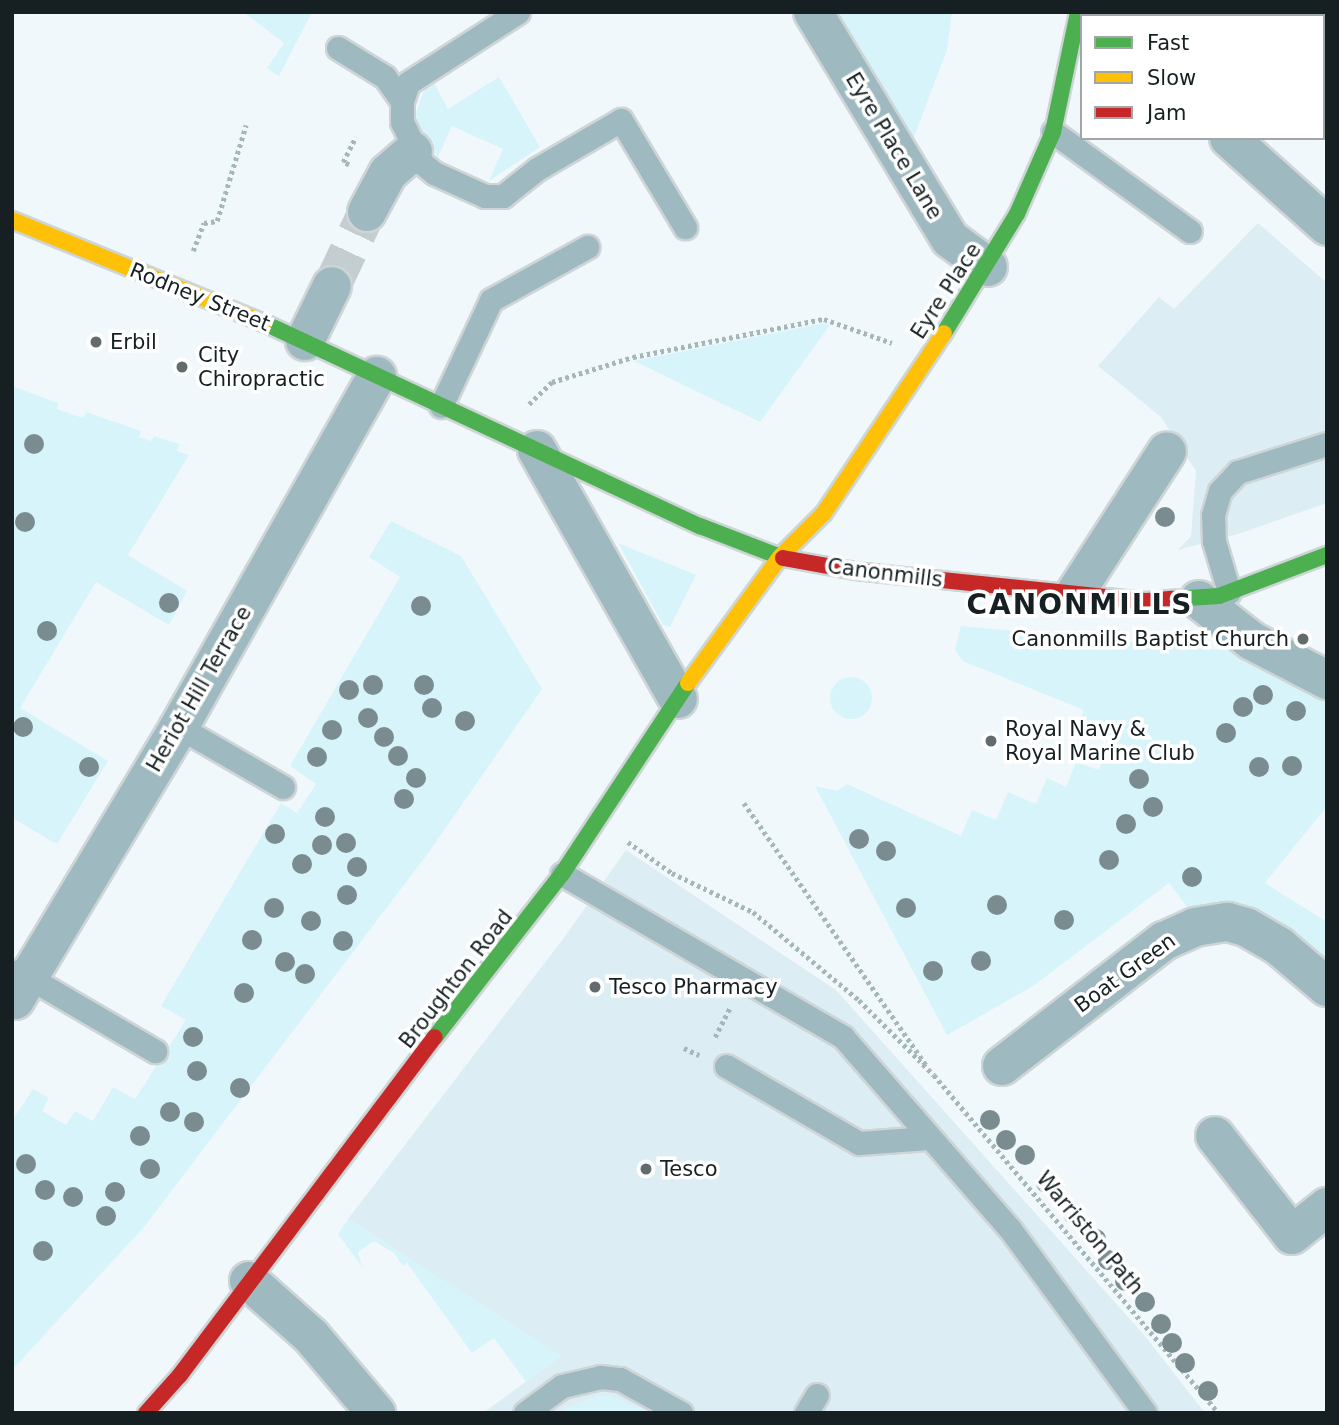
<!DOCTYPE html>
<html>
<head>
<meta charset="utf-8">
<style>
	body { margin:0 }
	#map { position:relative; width:1339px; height:1425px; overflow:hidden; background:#f0f8fb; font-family:"DejaVu Sans",sans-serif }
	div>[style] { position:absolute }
	.built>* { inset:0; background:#dceef4 }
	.green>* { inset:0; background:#d7f4fb }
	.round { border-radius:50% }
	.street-tunnel>* { height:38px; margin-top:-19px; transform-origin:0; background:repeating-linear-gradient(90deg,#c4cdd0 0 38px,transparent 0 57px) }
	.path>* { height:4.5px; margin-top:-2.25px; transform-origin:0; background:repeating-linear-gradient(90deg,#a6b7ba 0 3.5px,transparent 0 7px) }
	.roads { filter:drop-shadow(2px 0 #ced5d7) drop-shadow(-2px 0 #ced5d7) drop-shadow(0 2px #ced5d7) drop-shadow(0 -2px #ced5d7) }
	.lane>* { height:23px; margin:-11.5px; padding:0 11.5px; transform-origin:11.5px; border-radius:11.5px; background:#9fb9c0 }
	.street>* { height:38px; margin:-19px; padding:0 19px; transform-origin:19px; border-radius:19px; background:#9fb9c0 }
	.fast>* { height:16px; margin:-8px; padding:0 8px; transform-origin:8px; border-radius:8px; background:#4caf50 }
	.slow>* { height:16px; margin:-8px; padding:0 8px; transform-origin:8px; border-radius:8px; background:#ffc107 }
	.jam>* { height:16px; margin:-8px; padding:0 8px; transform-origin:8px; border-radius:8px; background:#c62828 }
	.trees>* { width:20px; height:20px; margin:-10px; border-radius:50%; background:#7b8c90 }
	.dots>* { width:19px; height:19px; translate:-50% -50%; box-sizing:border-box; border:4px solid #fff; border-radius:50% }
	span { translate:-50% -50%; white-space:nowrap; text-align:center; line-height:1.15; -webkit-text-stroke:7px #fff; paint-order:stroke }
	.street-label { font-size:21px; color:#162022 }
	.poi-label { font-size:21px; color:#162022 }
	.left { translate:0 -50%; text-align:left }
	.right { translate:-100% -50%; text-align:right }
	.district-label { font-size:28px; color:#162022; font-weight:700; letter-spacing:2px }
	.frame { position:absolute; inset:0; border:14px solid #162022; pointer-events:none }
	.legend { position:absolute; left:1080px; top:14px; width:245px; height:126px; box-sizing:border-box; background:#fff; border:2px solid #a2a6a7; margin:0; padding:9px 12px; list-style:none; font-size:21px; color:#162022 }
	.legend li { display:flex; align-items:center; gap:14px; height:35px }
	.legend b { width:35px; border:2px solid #a2a6a7 }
</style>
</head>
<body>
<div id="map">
	<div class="built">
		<div style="clip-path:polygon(1258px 223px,1327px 283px,1327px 503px,1238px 534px,1178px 550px,1191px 536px,1196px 471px,1161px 417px,1098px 366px,1159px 297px,1174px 309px)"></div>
		<div style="clip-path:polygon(626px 850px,836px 990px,1145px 1336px,1205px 1413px,654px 1413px,597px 1396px,556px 1413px,483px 1413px,561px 1356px,348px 1219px,563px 939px)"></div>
	</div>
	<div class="green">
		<div style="clip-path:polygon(243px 12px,312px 12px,279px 76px,267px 68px,284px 43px)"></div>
		<div style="clip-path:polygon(834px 12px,952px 12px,947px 50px,912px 142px)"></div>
		<div style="clip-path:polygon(1232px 12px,1327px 12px,1327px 98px,1323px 16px)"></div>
		<div style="clip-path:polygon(499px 77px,540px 147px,489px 181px,503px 149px,452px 126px,438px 157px,418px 135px,416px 113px,423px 92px,433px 81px,448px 109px)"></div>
		<div style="clip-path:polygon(825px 323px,830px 325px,760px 422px,634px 361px)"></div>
		<div style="clip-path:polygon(12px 386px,58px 403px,57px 409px,83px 418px,86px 412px,141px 431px,139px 437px,151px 441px,154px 436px,179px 444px,177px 451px,189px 455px,128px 555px,187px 591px,169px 625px,96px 582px,20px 708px,108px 761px,57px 844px,12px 818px)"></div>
		<div style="clip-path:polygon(391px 521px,461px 556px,542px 689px,429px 852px,144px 1227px,12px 1370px,12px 1121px,33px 1089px,49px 1098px,42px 1111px,66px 1125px,75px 1111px,93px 1121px,113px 1087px,135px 1099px,186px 1020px,161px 1006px,281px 803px,297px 813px,316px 784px,290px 766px,400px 577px,369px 557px)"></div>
		<div style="clip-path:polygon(618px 543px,696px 575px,670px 627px,663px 625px)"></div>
		<div style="clip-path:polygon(961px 626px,1242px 652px,1327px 694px,1327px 806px,1265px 883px,1327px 922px,1327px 961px,1272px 920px,1252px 911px,1191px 912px,1169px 883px,1033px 986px,947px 1035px,815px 786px,837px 791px,847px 784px,961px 836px,972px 810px,996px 820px,1008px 792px,1036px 804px,1047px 778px,1066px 787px,1076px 762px,1099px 770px,1111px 737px,1078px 725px,1084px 710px,963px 661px,955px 650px)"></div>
		<div class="round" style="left:830px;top:677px;width:42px;height:42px"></div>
		<div style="clip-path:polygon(348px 1219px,562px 1356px,526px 1382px,494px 1338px,472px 1353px,407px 1263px,403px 1266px,394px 1253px,374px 1241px,358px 1252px,362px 1267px,338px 1234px)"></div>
		<div style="clip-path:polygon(597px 1396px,609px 1396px,654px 1413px,556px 1413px)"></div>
	</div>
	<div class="street-tunnel">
		<div style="left:332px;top:286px;width:82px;rotate:-64.7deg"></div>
	</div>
	<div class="path">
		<div style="left:349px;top:165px;width:7px;rotate:-153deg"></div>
		<div style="left:343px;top:162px;width:28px;rotate:-63deg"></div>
		<div style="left:193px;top:251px;width:30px;rotate:-69deg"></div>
		<div style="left:204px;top:223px;width:13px;rotate:-9deg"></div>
		<div style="left:217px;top:221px;width:100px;rotate:-73.2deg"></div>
		<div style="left:529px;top:404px;width:32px;rotate:-44deg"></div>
		<div style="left:552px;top:382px;width:85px;rotate:-17.2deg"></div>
		<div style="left:633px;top:357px;width:195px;rotate:-11.3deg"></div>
		<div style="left:824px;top:319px;width:72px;rotate:19.4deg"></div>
		<div style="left:744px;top:803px;width:320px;rotate:55.2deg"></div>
		<div style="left:628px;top:842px;width:54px;rotate:35.2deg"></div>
		<div style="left:672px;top:873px;width:90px;rotate:25.7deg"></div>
		<div style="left:753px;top:912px;width:138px;rotate:39.7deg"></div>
		<div style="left:859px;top:1000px;width:106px;rotate:45deg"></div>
		<div style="left:934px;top:1075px;width:442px;rotate:49.9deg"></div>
		<div style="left:715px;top:1037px;width:34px;rotate:-63deg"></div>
		<div style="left:684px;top:1048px;width:17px;rotate:25deg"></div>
	</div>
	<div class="roads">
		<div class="lane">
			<div style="left:518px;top:12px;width:131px;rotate:147.2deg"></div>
			<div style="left:408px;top:83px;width:19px;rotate:108deg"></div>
			<div style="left:402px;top:101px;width:21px;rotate:90deg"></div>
			<div style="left:402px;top:122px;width:46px;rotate:64deg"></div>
			<div style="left:422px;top:163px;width:16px;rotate:40deg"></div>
			<div style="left:434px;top:173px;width:56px;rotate:24.3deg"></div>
			<div style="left:485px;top:196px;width:18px"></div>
			<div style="left:503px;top:196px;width:43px;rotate:-38.5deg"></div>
			<div style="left:537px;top:169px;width:97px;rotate:-30.3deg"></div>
			<div style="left:621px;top:120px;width:125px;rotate:59.1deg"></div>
			<div style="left:338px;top:48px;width:55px;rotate:31.7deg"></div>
			<div style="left:385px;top:77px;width:29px;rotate:55deg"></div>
			<div style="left:1053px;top:132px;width:169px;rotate:35.9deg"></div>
			<div style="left:441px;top:406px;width:117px;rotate:-64.7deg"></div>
			<div style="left:491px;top:300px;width:110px;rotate:-28.9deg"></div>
			<div style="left:1229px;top:592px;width:53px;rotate:-106.4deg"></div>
			<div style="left:1214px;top:541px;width:26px;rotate:-92deg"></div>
			<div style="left:1213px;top:515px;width:25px;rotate:-74deg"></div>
			<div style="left:1220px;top:491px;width:26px;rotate:-47deg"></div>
			<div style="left:1238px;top:472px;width:93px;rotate:-17.5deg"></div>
			<div style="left:179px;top:727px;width:120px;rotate:30deg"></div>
			<div style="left:562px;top:874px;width:325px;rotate:30.1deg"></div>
			<div style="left:843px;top:1037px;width:254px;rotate:49deg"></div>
			<div style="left:1010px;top:1229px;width:228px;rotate:53.7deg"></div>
			<div style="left:18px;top:971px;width:159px;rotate:30.3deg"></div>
			<div style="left:726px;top:1066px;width:154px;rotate:30.1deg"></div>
			<div style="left:859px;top:1143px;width:69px;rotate:-4.1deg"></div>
			<div style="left:525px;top:1413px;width:46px;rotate:-36.1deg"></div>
			<div style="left:562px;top:1386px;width:39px;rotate:-13deg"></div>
			<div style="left:600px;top:1377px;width:20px;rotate:6deg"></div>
			<div style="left:620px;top:1379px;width:70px;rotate:29.1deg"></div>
			<div style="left:806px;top:1413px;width:21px;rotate:-59deg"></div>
		</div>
		<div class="street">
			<div style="left:813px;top:12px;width:265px;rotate:58.9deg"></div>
			<div style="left:950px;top:239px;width:47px;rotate:36.4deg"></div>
			<div style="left:1110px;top:12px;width:4px;rotate:76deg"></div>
			<div style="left:1229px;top:138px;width:132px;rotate:41.9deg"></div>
			<div style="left:367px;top:212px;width:44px;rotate:-61.7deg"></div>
			<div style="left:388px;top:173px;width:33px;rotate:-41deg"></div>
			<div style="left:305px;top:341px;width:61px;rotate:-63.9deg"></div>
			<div style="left:537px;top:450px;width:286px;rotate:60.5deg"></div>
			<div style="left:1074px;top:595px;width:171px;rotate:-57.1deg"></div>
			<div style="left:1199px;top:600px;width:67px;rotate:37.7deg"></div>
			<div style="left:1252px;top:641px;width:85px;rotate:27.5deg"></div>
			<div style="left:15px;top:1000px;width:318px;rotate:-59deg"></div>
			<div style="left:179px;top:727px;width:403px;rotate:-60.6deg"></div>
			<div style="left:1002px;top:1066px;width:205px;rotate:-37.7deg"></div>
			<div style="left:1164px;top:941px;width:34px;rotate:-24deg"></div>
			<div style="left:1195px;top:927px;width:33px;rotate:-9deg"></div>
			<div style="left:1228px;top:922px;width:19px;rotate:16deg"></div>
			<div style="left:1246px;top:927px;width:39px;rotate:30deg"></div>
			<div style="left:1280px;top:947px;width:62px;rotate:40.4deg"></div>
			<div style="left:1215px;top:1136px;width:125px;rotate:52.1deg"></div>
			<div style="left:1292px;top:1235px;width:45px;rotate:-38.7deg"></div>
			<div style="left:249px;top:1281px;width:83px;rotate:41.6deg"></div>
			<div style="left:311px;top:1336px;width:101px;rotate:49.8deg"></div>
		</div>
		<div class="fast">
			<div style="left:264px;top:323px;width:481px;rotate:25deg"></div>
			<div style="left:700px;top:526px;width:89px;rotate:21.1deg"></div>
			<div style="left:944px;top:333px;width:140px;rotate:-58.5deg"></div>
			<div style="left:1017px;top:214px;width:90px;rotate:-66.3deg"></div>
			<div style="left:1053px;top:132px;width:123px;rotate:-78.2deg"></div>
			<div style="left:1172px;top:599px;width:47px;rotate:-3.7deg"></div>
			<div style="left:1219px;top:596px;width:116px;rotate:-20.8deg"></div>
			<div style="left:435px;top:1037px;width:207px;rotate:-52.1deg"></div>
			<div style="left:562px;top:874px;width:229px;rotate:-56.6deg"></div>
		</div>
		<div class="slow">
			<div style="left:12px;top:220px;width:272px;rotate:22.2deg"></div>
			<div style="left:688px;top:683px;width:156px;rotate:-53.9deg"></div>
			<div style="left:780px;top:557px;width:62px;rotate:-45deg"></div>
			<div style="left:824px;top:513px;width:216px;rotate:-56.3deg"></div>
		</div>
		<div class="jam">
			<div style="left:783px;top:558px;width:73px;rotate:10.2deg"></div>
			<div style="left:855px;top:571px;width:294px;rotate:5.9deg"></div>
			<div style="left:1147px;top:601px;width:25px;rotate:-5deg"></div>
			<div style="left:146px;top:1413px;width:51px;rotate:-48.2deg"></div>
			<div style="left:180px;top:1375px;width:423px;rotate:-53deg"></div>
		</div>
	</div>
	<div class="trees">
		<div style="left:34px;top:444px"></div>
		<div style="left:1165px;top:517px"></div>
		<div style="left:25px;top:522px"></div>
		<div style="left:169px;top:603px"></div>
		<div style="left:421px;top:606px"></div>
		<div style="left:47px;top:631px"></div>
		<div style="left:373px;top:685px"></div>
		<div style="left:424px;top:685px"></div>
		<div style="left:349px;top:690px"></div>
		<div style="left:1263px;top:695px"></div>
		<div style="left:1243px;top:707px"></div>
		<div style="left:432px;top:708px"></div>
		<div style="left:1296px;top:711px"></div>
		<div style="left:368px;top:718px"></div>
		<div style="left:465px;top:721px"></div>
		<div style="left:23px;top:727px"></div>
		<div style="left:332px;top:730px"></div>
		<div style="left:1226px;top:733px"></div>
		<div style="left:384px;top:737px"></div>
		<div style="left:398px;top:756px"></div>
		<div style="left:317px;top:757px"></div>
		<div style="left:1292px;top:766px"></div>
		<div style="left:89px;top:767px"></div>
		<div style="left:1259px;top:767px"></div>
		<div style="left:416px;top:778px"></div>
		<div style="left:1139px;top:779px"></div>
		<div style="left:404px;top:799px"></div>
		<div style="left:1153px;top:807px"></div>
		<div style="left:325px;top:817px"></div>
		<div style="left:1126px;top:824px"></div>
		<div style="left:275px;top:834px"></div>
		<div style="left:859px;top:839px"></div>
		<div style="left:346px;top:843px"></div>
		<div style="left:322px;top:845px"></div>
		<div style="left:886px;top:851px"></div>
		<div style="left:1109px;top:860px"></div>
		<div style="left:302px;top:864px"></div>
		<div style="left:357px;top:867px"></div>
		<div style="left:1192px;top:877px"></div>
		<div style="left:347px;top:895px"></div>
		<div style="left:997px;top:905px"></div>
		<div style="left:274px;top:908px"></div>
		<div style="left:906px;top:908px"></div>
		<div style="left:1064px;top:920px"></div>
		<div style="left:311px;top:921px"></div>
		<div style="left:252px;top:940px"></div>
		<div style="left:343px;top:941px"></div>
		<div style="left:981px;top:961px"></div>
		<div style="left:285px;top:962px"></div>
		<div style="left:933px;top:971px"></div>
		<div style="left:305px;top:974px"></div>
		<div style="left:244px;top:993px"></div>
		<div style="left:193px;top:1037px"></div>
		<div style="left:197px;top:1071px"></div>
		<div style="left:240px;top:1088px"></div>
		<div style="left:170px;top:1112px"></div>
		<div style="left:990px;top:1120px"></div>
		<div style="left:194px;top:1122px"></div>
		<div style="left:140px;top:1136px"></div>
		<div style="left:1006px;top:1140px"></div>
		<div style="left:1025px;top:1155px"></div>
		<div style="left:26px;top:1164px"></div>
		<div style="left:150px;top:1169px"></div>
		<div style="left:1046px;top:1183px"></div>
		<div style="left:45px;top:1190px"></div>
		<div style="left:115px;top:1192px"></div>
		<div style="left:73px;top:1197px"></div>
		<div style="left:1073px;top:1214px"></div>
		<div style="left:106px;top:1216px"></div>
		<div style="left:1096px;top:1239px"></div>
		<div style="left:43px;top:1251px"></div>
		<div style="left:1108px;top:1260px"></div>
		<div style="left:1125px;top:1281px"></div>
		<div style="left:1145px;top:1302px"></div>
		<div style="left:1161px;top:1324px"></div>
		<div style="left:1172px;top:1343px"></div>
		<div style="left:1185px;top:1363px"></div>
		<div style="left:1208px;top:1391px"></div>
	</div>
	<div class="dots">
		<div style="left:96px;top:342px;background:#626c6e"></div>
		<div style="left:182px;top:367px;background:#626c6e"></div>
		<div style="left:1303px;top:639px;background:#626c6e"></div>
		<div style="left:991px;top:741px;background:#626c6e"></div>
		<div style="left:595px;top:987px;background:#626c6e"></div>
		<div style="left:646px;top:1169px;background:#626c6e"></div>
	</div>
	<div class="street-label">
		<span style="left:894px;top:146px;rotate:59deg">Eyre Place Lane</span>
		<span style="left:946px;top:291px;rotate:-57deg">Eyre Place</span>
		<span style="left:200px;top:297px;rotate:22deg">Rodney Street</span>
		<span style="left:885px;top:573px;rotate:7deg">Canonmills</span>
		<span style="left:199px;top:689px;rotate:-60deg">Heriot Hill Terrace</span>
		<span style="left:1125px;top:973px;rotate:-36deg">Boat Green</span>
		<span style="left:456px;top:979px;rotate:-52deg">Broughton Road</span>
		<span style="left:1090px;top:1233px;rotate:50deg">Warriston Path</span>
	</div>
	<div class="poi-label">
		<span class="left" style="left:110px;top:342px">Erbil</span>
		<span class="left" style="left:198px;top:367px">City<br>Chiropractic</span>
		<span class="right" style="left:1289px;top:639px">Canonmills Baptist Church</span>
		<span class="left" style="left:1005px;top:741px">Royal Navy &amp;<br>Royal Marine Club</span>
		<span class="left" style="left:609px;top:987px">Tesco Pharmacy</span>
		<span class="left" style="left:660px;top:1169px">Tesco</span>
	</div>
	<div class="district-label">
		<span style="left:1080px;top:605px">CANONMILLS</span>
	</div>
	<div class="frame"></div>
	<ul class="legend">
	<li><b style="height:9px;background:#4caf50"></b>Fast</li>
	<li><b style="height:9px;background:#ffc107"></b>Slow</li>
	<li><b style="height:9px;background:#c62828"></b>Jam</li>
	</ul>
</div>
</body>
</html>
